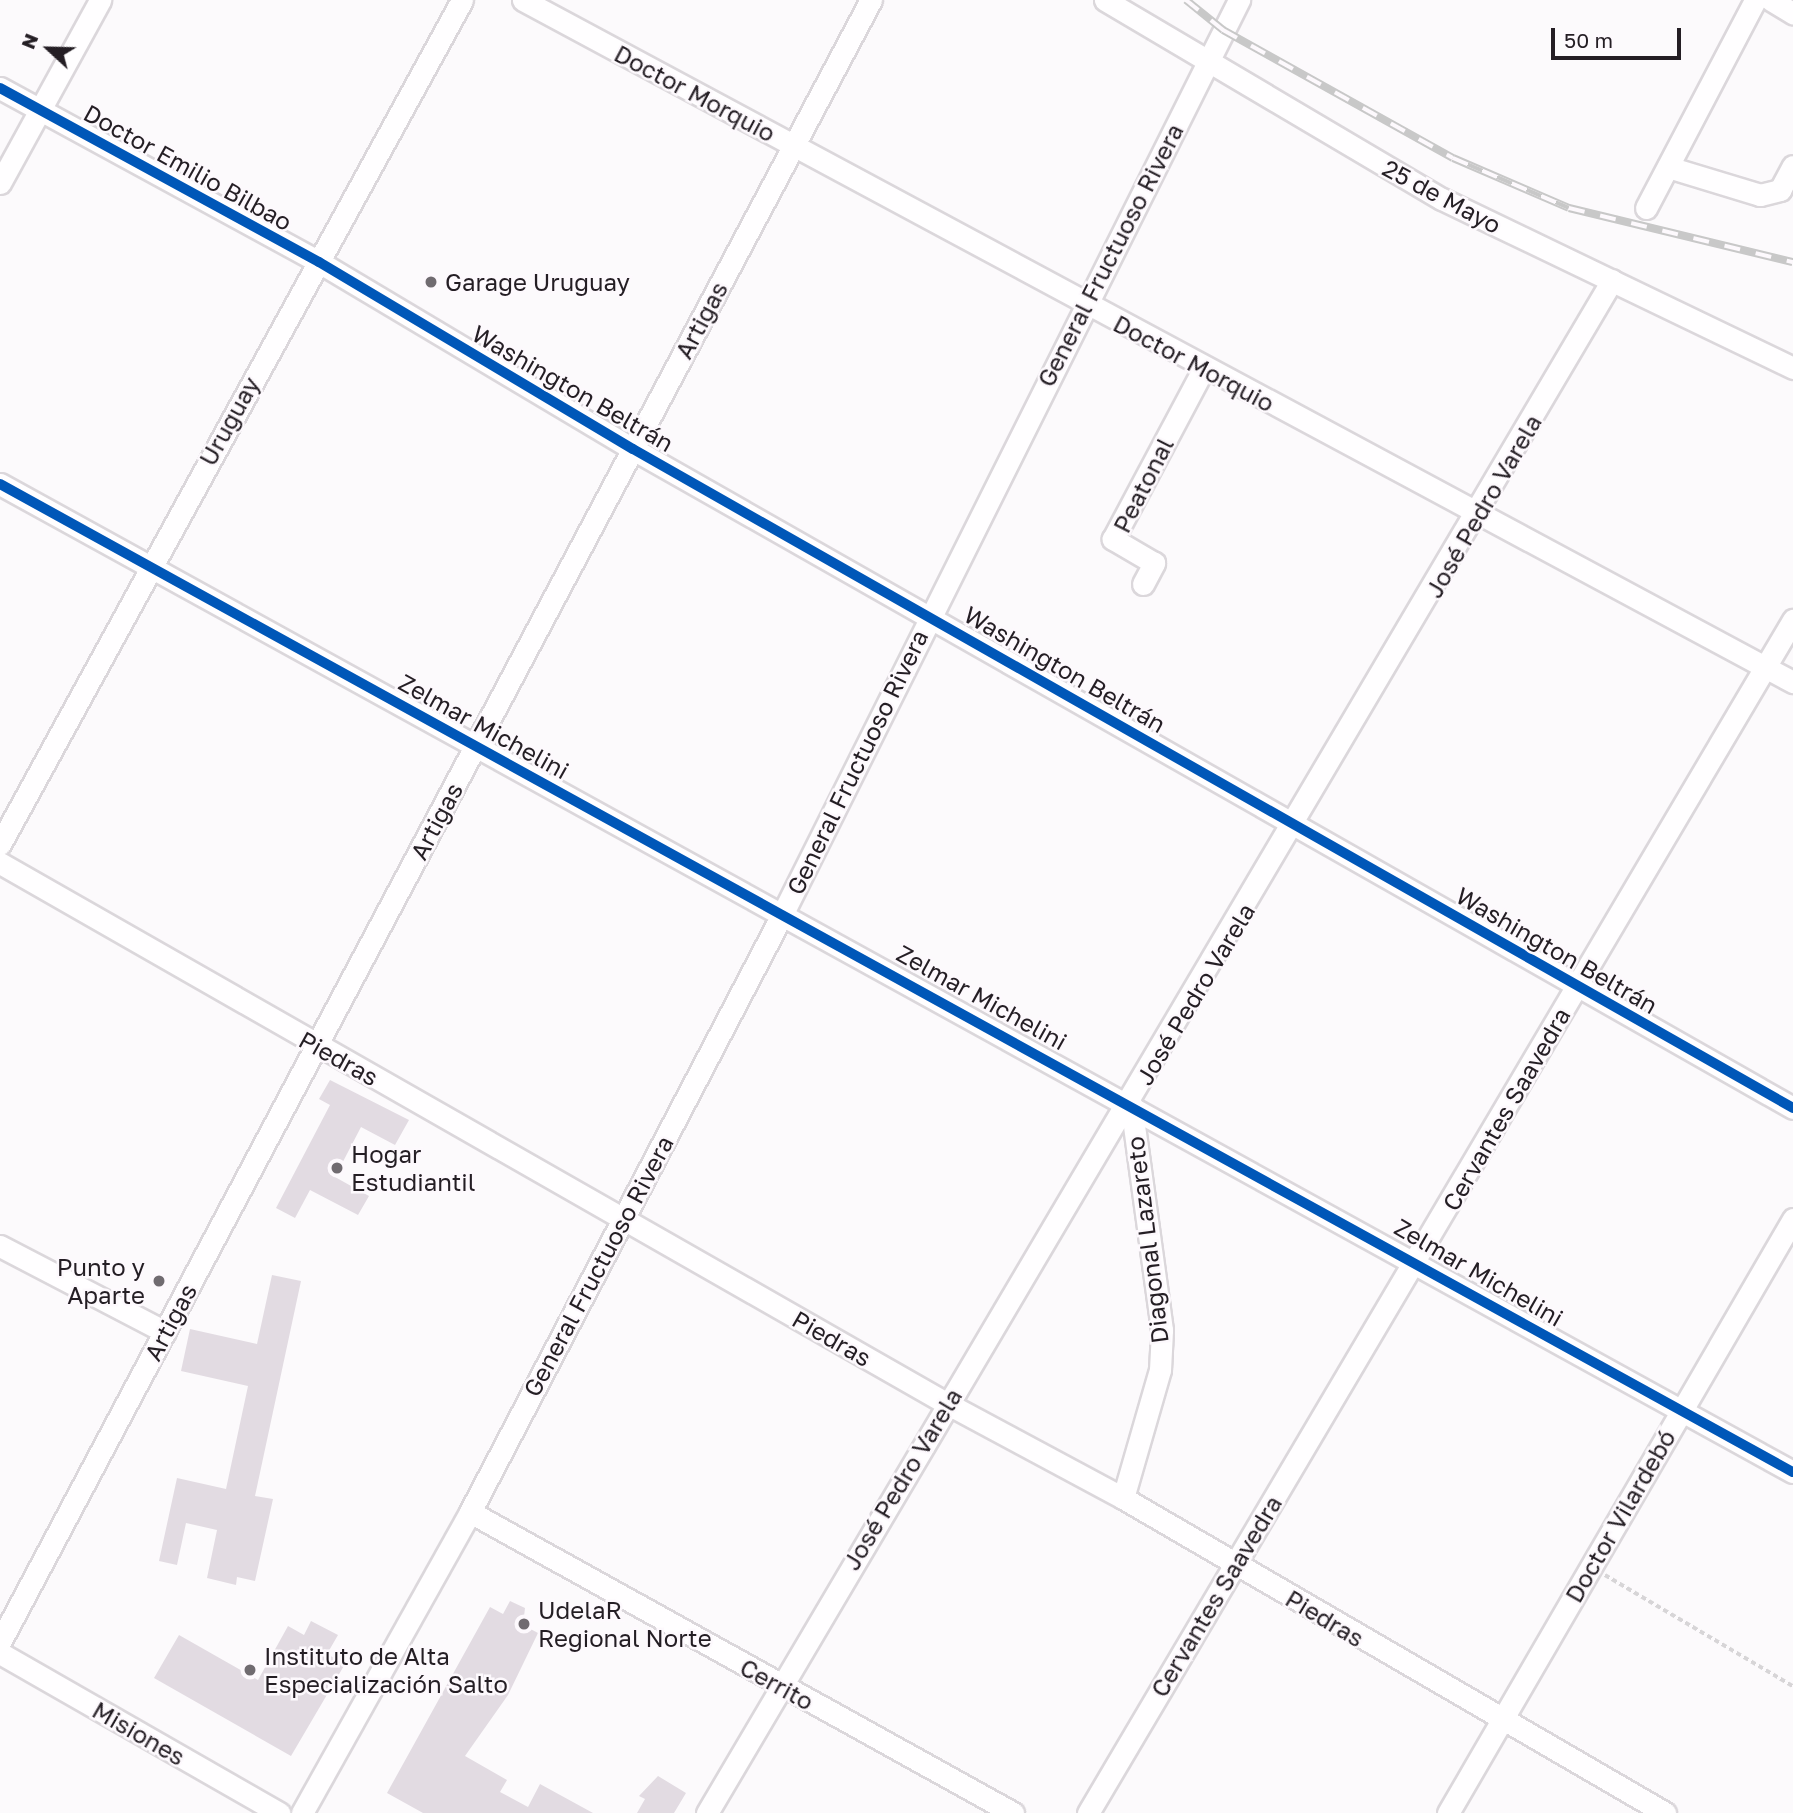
<!DOCTYPE html>
<html>
<head>
<meta charset="utf-8">
<style>
	body { margin:0 }
	#map { position:relative; width:1793px; height:1813px; overflow:hidden; background:#fcfafc; font-family:"Golos Text",sans-serif }
	div>[style] { position:absolute }
	.building>* { inset:0; background:#e2dbe2 }
	.path>* { height:3.5px; margin-top:-1.75px; transform-origin:0; background:repeating-linear-gradient(90deg,#d7d5d7 0 5px,transparent 0 8.5px) }
	.roads { filter:drop-shadow(2px 0 #dbd7db) drop-shadow(-2px 0 #dbd7db) drop-shadow(0 2px #dbd7db) drop-shadow(0 -2px #dbd7db) }
	.minor>* { height:21px; margin:-10.5px; padding:0 10.5px; transform-origin:10.5px; border-radius:10.5px; background:#fffeff }
	.rail>* { height:8px; margin-top:-4px; transform-origin:0; background:repeating-linear-gradient(90deg,#fdf9fd 0 16px,#c8c8c8 0 32px); box-sizing:border-box; border-block:2px solid #c8c8c8 }
	.cycleway>* { height:10px; margin:-5px; padding:0 5px; transform-origin:5px; border-radius:5px; background:#0057b8 }
	.dots>* { width:19px; height:19px; translate:-50% -50%; box-sizing:border-box; border:4px solid #fdf9fd; border-radius:50% }
	span { translate:-50% -50%; white-space:nowrap; text-align:center; line-height:1.15; -webkit-text-stroke:5px #fdf9fd; paint-order:stroke }
	.street-label { font-size:24px; color:#241e24 }
	.poi-label { font-size:24px; color:#241e24 }
	.left { translate:0 -50%; text-align:left }
	.right { translate:-100% -50%; text-align:right }
	.north { position:absolute; left:14px; top:14px; width:70px; height:70px; -webkit-text-stroke:5px #fdf9fd; paint-order:stroke; rotate:292deg; font-size:19px; font-weight:700; line-height:28px; text-align:center; color:#241e24 }
	.north::after { content:''; display:block; margin:auto; width:24px; height:32px; background:#241e24; clip-path:polygon(50% 0,100% 100%,50% 72%,0 100%) }
	.scale { position:absolute; left:1551px; top:28px; width:130px; height:32px; box-sizing:border-box; border:4px solid #241e24; border-top:0; padding-left:9px; font-size:21px; line-height:24px; white-space:nowrap; color:#241e24; -webkit-text-stroke:5px #fdf9fd; paint-order:stroke }
</style>
</head>
<body>
<div id="map">
	<div class="building">
		<div style="clip-path:polygon(330px 1080px,409px 1120px,395px 1145px,361px 1127px,335px 1177px,369px 1196px,358px 1215px,310px 1190px,295px 1218px,276px 1208px,330px 1105px,319px 1099px)"></div>
		<div style="clip-path:polygon(272px 1275px,301px 1281px,255px 1496px,273px 1499px,255px 1581px,237px 1577px,236px 1585px,207px 1578px,217px 1530px,186px 1523px,177px 1565px,159px 1561px,177px 1478px,226px 1489px,248px 1386px,181px 1371px,190px 1329px,257px 1344px)"></div>
		<div style="clip-path:polygon(510px 1601px,525px 1608px,523px 1625px,538px 1633px,508px 1695px,465px 1756px,507px 1780px,500px 1792px,528px 1807px,540px 1784px,593px 1813px,423px 1813px,387px 1793px,490px 1607px,503px 1614px)"></div>
		<div style="clip-path:polygon(311px 1621px,338px 1635px,327px 1654px,345px 1664px,291px 1756px,154px 1678px,179px 1635px,258px 1680px,288px 1626px,304px 1635px)"></div>
		<div style="clip-path:polygon(658px 1776px,686px 1793px,674px 1813px,637px 1813px,645px 1799px,639px 1796px)"></div>
	</div>
	<div class="path">
		<div style="left:1605px;top:1575px;width:218px;rotate:30.6deg"></div>
	</div>
	<div class="roads">
		<div class="minor">
			<div style="left:523px;top:0;width:1442px;rotate:28.24deg"></div>
			<div style="left:1105px;top:0;width:391px;rotate:30.6deg"></div>
			<div style="left:1442px;top:199px;width:390px;rotate:25.7deg"></div>
			<div style="left:1771px;top:0;width:26px;rotate:31deg"></div>
			<div style="left:0;top:88px;width:363px;rotate:28.6deg"></div>
			<div style="left:319px;top:262px;width:365px;rotate:30.8deg"></div>
			<div style="left:633px;top:449px;width:1334px;rotate:29.6deg"></div>
			<div style="left:1668px;top:167px;width:96px;rotate:16.9deg"></div>
			<div style="left:1760px;top:195px;width:21px;rotate:-14deg"></div>
			<div style="left:1780px;top:190px;width:27px;rotate:-62deg"></div>
			<div style="left:0;top:183px;width:209px;rotate:-61.3deg"></div>
			<div style="left:1646px;top:208px;width:235px;rotate:-62.3deg"></div>
			<div style="left:0;top:484px;width:2047px;rotate:28.86deg"></div>
			<div style="left:1143px;top:584px;width:24px;rotate:-62deg"></div>
			<div style="left:1154px;top:563px;width:48px;rotate:-149.7deg"></div>
			<div style="left:1113px;top:539px;width:194px;rotate:-62deg"></div>
			<div style="left:0;top:844px;width:962px;rotate:-61.3deg"></div>
			<div style="left:0;top:863px;width:1089px;rotate:29.72deg"></div>
			<div style="left:946px;top:1403px;width:201px;rotate:28.2deg"></div>
			<div style="left:1123px;top:1498px;width:627px;rotate:30.16deg"></div>
			<div style="left:0;top:1246px;width:186px;rotate:27.5deg"></div>
			<div style="left:1123px;top:1498px;width:133px;rotate:-73.9deg"></div>
			<div style="left:1160px;top:1370px;width:40px;rotate:-87.1deg"></div>
			<div style="left:1162px;top:1330px;width:229px;rotate:-97.8deg"></div>
			<div style="left:470px;top:1512px;width:621px;rotate:29deg"></div>
			<div style="left:0;top:1642px;width:1859px;rotate:-62.06deg"></div>
			<div style="left:0;top:1653px;width:322px;rotate:29.8deg"></div>
			<div style="left:302px;top:1813px;width:345px;rotate:-60.8deg"></div>
			<div style="left:470px;top:1512px;width:676px;rotate:-62.41deg"></div>
			<div style="left:783px;top:913px;width:1021px;rotate:-63.46deg"></div>
			<div style="left:707px;top:1813px;width:1780px;rotate:-59.44deg"></div>
			<div style="left:1088px;top:1813px;width:1386px;rotate:-59.42deg"></div>
			<div style="left:1448px;top:1813px;width:687px;rotate:-59.85deg"></div>
		</div>
	</div>
	<div class="rail">
		<div style="left:1186px;top:0;width:48px;rotate:39deg"></div>
		<div style="left:1223px;top:30px;width:263px;rotate:29.1deg"></div>
		<div style="left:1453px;top:158px;width:126px;rotate:23.3deg"></div>
		<div style="left:1569px;top:208px;width:230px;rotate:13.6deg"></div>
	</div>
	<div class="cycleway">
		<div style="left:0;top:88px;width:363px;rotate:28.6deg"></div>
		<div style="left:319px;top:262px;width:365px;rotate:30.8deg"></div>
		<div style="left:633px;top:449px;width:1334px;rotate:29.6deg"></div>
		<div style="left:0;top:484px;width:2047px;rotate:28.86deg"></div>
	</div>
	<div class="dots">
		<div style="left:431px;top:282px;background:#706b70"></div>
		<div style="left:337px;top:1168px;background:#706b70"></div>
		<div style="left:159px;top:1281px;background:#706b70"></div>
		<div style="left:524px;top:1624px;background:#706b70"></div>
		<div style="left:250px;top:1670px;background:#706b70"></div>
	</div>
	<div class="street-label">
		<span style="left:695px;top:93px;rotate:28deg">Doctor Morquio</span>
		<span style="left:188px;top:167px;rotate:29deg">Doctor Emilio Bilbao</span>
		<span style="left:1442px;top:196px;rotate:28deg">25 de Mayo</span>
		<span style="left:1110px;top:255px;rotate:-63deg">General Fructuoso Rivera</span>
		<span style="left:701px;top:320px;rotate:-62deg">Artigas</span>
		<span style="left:1194px;top:363px;rotate:28deg">Doctor Morquio</span>
		<span style="left:573px;top:388px;rotate:30deg">Washington Beltrán</span>
		<span style="left:229px;top:421px;rotate:-61deg">Uruguay</span>
		<span style="left:1143px;top:485px;rotate:-63deg">Peatonal</span>
		<span style="left:1483px;top:506px;rotate:-60deg">José Pedro Varela</span>
		<span style="left:1065px;top:669px;rotate:30deg">Washington Beltrán</span>
		<span style="left:484px;top:726px;rotate:29deg">Zelmar Michelini</span>
		<span style="left:857px;top:762px;rotate:-64deg">General Fructuoso Rivera</span>
		<span style="left:436px;top:821px;rotate:-62deg">Artigas</span>
		<span style="left:1557px;top:950px;rotate:30deg">Washington Beltrán</span>
		<span style="left:1195px;top:994px;rotate:-59deg">José Pedro Varela</span>
		<span style="left:982px;top:997px;rotate:29deg">Zelmar Michelini</span>
		<span style="left:339px;top:1058px;rotate:29deg">Piedras</span>
		<span style="left:1506px;top:1109px;rotate:-60deg">Cervantes Saavedra</span>
		<span style="left:1147px;top:1240px;rotate:-97deg">Diagonal Lazareto</span>
		<span style="left:598px;top:1266px;rotate:-62deg">General Fructuoso Rivera</span>
		<span style="left:1479px;top:1272px;rotate:30deg">Zelmar Michelini</span>
		<span style="left:170px;top:1322px;rotate:-62deg">Artigas</span>
		<span style="left:832px;top:1338px;rotate:30deg">Piedras</span>
		<span style="left:902px;top:1479px;rotate:-59deg">José Pedro Varela</span>
		<span style="left:1620px;top:1516px;rotate:-60deg">Doctor Vilardebó</span>
		<span style="left:1216px;top:1596px;rotate:-59deg">Cervantes Saavedra</span>
		<span style="left:1325px;top:1618px;rotate:31deg">Piedras</span>
		<span style="left:777px;top:1684px;rotate:29deg">Cerrito</span>
		<span style="left:139px;top:1733px;rotate:30deg">Misiones</span>
	</div>
	<div class="poi-label">
		<span class="left" style="left:445px;top:282px">Garage Uruguay</span>
		<span class="left" style="left:351px;top:1168px">Hogar<br>Estudiantil</span>
		<span class="right" style="left:145px;top:1281px">Punto y<br>Aparte</span>
		<span class="left" style="left:538px;top:1624px">UdelaR<br>Regional Norte</span>
		<span class="left" style="left:264px;top:1670px">Instituto de Alta<br>Especialización Salto</span>
	</div>
	<div class="north">N</div>
	<div class="scale">50 m</div>
</div>
</body>
</html>
